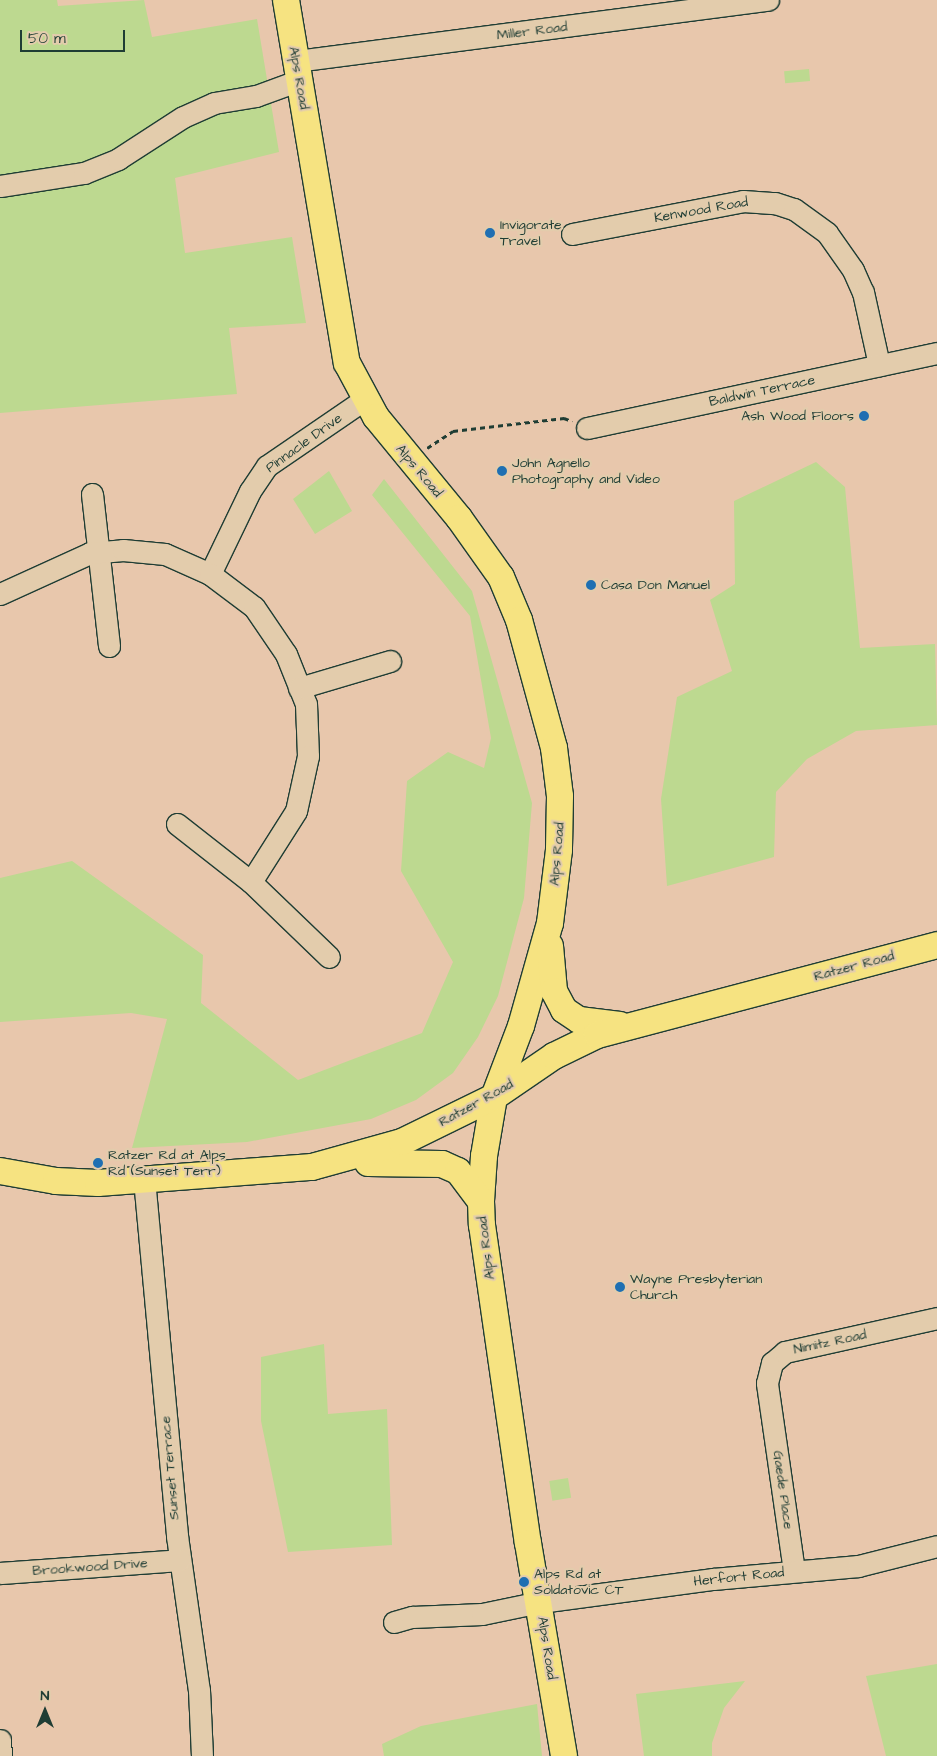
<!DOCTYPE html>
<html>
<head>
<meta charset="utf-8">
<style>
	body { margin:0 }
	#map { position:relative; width:937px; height:1756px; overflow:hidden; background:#e8c7ac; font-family:"Architects Daughter",sans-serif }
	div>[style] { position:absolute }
	.green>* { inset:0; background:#bdd990; transform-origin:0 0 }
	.path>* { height:2.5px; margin-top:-1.25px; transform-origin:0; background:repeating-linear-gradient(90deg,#1f3d34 0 5px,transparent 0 9px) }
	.roads { filter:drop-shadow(1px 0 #1f3d34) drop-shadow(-1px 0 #1f3d34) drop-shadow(0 1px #1f3d34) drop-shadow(0 -1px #1f3d34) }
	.minor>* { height:21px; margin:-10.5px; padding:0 10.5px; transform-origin:10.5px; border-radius:10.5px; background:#e3ccac }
	.major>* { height:26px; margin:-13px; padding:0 13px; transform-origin:13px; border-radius:13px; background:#f6e381 }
	.dots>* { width:14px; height:14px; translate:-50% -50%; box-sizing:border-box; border:2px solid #e3ccac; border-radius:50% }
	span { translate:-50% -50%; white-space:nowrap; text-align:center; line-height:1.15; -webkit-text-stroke:4.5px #e3ccac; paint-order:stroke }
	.street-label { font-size:14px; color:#1f3d34 }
	.poi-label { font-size:14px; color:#1f3d34 }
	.left { translate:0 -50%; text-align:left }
	.right { translate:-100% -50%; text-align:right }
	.north { position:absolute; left:20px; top:1686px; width:50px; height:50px; -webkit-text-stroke:4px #e3ccac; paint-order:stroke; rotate:0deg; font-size:14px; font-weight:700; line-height:20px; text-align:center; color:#1f3d34 }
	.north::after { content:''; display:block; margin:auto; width:18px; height:22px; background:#1f3d34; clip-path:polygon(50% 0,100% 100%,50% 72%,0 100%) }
	.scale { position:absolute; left:20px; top:30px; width:105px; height:22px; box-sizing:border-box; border:2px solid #1f3d34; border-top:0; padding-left:6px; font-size:15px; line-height:18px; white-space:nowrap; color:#1f3d34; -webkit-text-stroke:4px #e3ccac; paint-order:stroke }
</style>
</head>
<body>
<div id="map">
	<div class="green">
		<div style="clip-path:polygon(0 0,57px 0,58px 6px,144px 0,152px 37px,257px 19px,279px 152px,175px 178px,185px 253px,292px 237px,306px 323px,229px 328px,237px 394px,0 413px)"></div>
		<div style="left:809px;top:69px;width:12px;height:25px;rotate:85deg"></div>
		<div style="clip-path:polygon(816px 462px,845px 487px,860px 648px,935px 644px,937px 725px,856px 731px,807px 759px,776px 792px,774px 857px,667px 886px,661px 799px,677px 697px,732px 671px,710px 600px,735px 584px,734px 501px)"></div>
		<div style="clip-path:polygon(329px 471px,352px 511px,315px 534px,293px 499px)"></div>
		<div style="clip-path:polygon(384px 479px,472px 591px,532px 803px,524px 898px,498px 996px,478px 1037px,453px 1073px,416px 1100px,371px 1119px,247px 1142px,132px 1148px,167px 1019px,131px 1013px,0 1022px,0 878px,72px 861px,203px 955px,201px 1003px,298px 1080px,422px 1033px,453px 962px,401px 871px,407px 781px,448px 752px,484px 768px,491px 738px,470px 616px,372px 495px)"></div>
		<div style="clip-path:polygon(324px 1344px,328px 1414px,387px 1409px,392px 1545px,288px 1552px,261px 1421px,261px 1357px)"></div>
		<div style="left:568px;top:1478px;width:20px;height:19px;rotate:81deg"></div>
		<div style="clip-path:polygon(937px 1664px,937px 1756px,886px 1756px,866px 1676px)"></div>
		<div style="clip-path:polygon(745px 1681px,724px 1708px,712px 1743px,712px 1756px,644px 1756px,636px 1694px)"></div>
		<div style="clip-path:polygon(537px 1704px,542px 1756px,384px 1756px,382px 1744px,421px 1726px)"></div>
	</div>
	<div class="path">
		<div style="left:427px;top:448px;width:31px;rotate:-33deg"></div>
		<div style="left:453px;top:431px;width:112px;rotate:-6.7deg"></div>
		<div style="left:564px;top:418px;width:9px;rotate:21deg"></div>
	</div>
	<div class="roads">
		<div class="minor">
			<div style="left:296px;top:61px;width:476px;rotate:-7.4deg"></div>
			<div style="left:0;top:186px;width:85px;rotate:-8.8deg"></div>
			<div style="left:84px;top:173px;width:37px;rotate:-22deg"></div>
			<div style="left:118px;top:159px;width:77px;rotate:-32.9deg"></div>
			<div style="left:183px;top:117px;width:34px;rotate:-24deg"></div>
			<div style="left:214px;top:103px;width:43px;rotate:-9.5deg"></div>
			<div style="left:256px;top:96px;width:47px;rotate:-20deg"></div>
			<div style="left:572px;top:234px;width:174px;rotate:-10.9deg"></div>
			<div style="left:743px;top:201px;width:32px;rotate:4deg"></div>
			<div style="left:775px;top:203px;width:20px;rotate:18deg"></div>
			<div style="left:794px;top:209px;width:41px;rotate:36deg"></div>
			<div style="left:827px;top:233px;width:45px;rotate:54.9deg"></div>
			<div style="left:853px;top:270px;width:24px;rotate:66deg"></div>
			<div style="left:863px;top:292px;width:75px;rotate:77.6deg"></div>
			<div style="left:587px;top:428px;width:358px;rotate:-12.1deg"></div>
			<div style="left:92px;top:494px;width:153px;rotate:83.6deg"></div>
			<div style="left:210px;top:574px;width:92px;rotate:-64.3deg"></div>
			<div style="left:250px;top:491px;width:30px;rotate:-56deg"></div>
			<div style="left:267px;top:466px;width:119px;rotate:-34.4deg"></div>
			<div style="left:0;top:594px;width:99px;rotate:-24.5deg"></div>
			<div style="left:90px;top:553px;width:33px;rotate:-5deg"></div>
			<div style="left:123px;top:550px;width:42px;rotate:5.4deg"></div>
			<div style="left:165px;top:554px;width:49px;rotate:24deg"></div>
			<div style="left:210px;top:574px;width:55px;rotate:36.9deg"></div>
			<div style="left:254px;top:607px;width:57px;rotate:55.8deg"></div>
			<div style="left:286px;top:654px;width:54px;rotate:68.2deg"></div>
			<div style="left:306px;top:704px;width:52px;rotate:87.8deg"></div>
			<div style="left:308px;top:756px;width:56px;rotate:102.3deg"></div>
			<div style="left:296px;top:811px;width:84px;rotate:122.4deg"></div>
			<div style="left:299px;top:688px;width:95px;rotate:-16.5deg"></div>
			<div style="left:177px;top:824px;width:94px;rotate:38.1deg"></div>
			<div style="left:251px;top:882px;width:108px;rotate:43.9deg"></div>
			<div style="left:144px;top:1179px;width:359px;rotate:84.7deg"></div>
			<div style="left:177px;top:1536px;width:156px;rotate:81.9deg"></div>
			<div style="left:199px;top:1690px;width:66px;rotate:87.4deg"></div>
			<div style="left:794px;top:1571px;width:190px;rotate:-98.2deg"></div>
			<div style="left:767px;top:1383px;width:21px;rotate:-76deg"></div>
			<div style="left:772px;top:1363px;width:17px;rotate:-40deg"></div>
			<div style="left:785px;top:1352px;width:156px;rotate:-12.6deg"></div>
			<div style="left:0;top:1573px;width:180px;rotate:-4.1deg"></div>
			<div style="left:394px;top:1622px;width:19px;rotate:-16deg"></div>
			<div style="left:412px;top:1617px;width:70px;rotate:-2.5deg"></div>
			<div style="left:482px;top:1614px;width:59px;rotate:-11.7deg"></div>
			<div style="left:540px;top:1602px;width:175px;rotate:-7.6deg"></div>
			<div style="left:713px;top:1579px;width:146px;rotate:-5.1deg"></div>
			<div style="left:858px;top:1566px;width:81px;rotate:-14.2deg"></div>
			<div style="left:0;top:1740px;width:16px;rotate:86deg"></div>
		</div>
		<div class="major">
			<div style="left:286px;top:0;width:368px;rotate:80.5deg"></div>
			<div style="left:347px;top:363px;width:61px;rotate:61.8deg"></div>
			<div style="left:376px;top:417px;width:131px;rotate:50.6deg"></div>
			<div style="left:459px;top:518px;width:72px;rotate:54.6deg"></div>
			<div style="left:501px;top:577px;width:47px;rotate:67.3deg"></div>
			<div style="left:519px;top:620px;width:133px;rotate:74.7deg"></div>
			<div style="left:554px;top:748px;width:48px;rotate:82.9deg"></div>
			<div style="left:560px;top:796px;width:54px;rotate:91.1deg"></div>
			<div style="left:559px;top:850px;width:74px;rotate:97deg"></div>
			<div style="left:550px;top:923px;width:107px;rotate:105.7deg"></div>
			<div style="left:521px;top:1026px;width:76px;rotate:110.8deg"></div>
			<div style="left:494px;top:1097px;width:60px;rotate:99.6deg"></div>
			<div style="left:484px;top:1156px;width:45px;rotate:93.8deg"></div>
			<div style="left:481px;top:1201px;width:24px;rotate:88deg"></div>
			<div style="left:482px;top:1225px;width:321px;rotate:81.8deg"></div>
			<div style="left:528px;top:1543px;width:216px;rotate:80.4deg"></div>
			<div style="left:550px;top:946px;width:45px;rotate:84.9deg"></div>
			<div style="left:554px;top:991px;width:21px;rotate:62deg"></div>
			<div style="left:564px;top:1010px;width:18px;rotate:34deg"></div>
			<div style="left:579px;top:1020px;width:41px;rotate:7deg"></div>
			<div style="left:368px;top:1163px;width:74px;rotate:0.8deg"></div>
			<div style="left:442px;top:1164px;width:17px;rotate:24deg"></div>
			<div style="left:458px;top:1171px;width:38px;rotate:53deg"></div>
			<div style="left:0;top:1171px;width:57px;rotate:10.1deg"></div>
			<div style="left:56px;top:1181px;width:42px;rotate:2.7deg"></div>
			<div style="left:98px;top:1183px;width:215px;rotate:-4.3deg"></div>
			<div style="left:312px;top:1167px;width:93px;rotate:-15.5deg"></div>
			<div style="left:402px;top:1142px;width:102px;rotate:-26.1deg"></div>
			<div style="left:494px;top:1097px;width:73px;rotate:-34.3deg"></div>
			<div style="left:554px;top:1056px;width:48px;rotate:-26deg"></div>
			<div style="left:597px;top:1035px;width:352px;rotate:-14.8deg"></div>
		</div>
	</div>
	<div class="dots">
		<div style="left:490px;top:233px;background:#1f6fb2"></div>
		<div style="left:864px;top:416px;background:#1f6fb2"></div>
		<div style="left:502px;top:471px;background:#1f6fb2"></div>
		<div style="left:591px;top:585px;background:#1f6fb2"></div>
		<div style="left:98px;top:1163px;background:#1f6fb2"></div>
		<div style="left:620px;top:1287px;background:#1f6fb2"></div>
		<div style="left:524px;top:1582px;background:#1f6fb2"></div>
	</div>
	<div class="street-label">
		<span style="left:532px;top:31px;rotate:-7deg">Miller Road</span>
		<span style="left:299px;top:78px;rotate:80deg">Alps Road</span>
		<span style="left:701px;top:210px;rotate:-10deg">Kenwood Road</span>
		<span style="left:762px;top:391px;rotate:-12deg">Baldwin Terrace</span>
		<span style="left:304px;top:443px;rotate:-36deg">Pinnacle Drive</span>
		<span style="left:419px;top:471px;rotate:50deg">Alps Road</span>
		<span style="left:557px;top:854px;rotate:-85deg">Alps Road</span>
		<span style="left:854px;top:966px;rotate:-15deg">Ratzer Road</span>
		<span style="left:476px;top:1103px;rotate:-29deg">Ratzer Road</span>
		<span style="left:486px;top:1248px;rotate:-97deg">Alps Road</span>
		<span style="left:830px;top:1342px;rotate:-12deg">Nimitz Road</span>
		<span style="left:170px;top:1468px;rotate:-95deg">Sunset Terrace</span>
		<span style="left:783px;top:1490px;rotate:82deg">Gaede Place</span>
		<span style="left:90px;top:1567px;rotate:-4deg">Brookwood Drive</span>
		<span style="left:739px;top:1577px;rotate:-6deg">Herfort Road</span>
		<span style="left:547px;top:1648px;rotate:81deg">Alps Road</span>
	</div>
	<div class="poi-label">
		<span class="left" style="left:500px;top:233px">Invigorate<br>Travel</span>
		<span class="right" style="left:854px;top:416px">Ash Wood Floors</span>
		<span class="left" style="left:512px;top:471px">John Agnello<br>Photography and Video</span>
		<span class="left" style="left:601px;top:585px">Casa Don Manuel</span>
		<span class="left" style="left:108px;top:1163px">Ratzer Rd at Alps<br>Rd (Sunset Terr)</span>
		<span class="left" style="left:630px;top:1287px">Wayne Presbyterian<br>Church</span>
		<span class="left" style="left:534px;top:1582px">Alps Rd at<br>Soldatovic CT</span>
	</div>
	<div class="north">N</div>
	<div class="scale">50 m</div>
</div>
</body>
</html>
